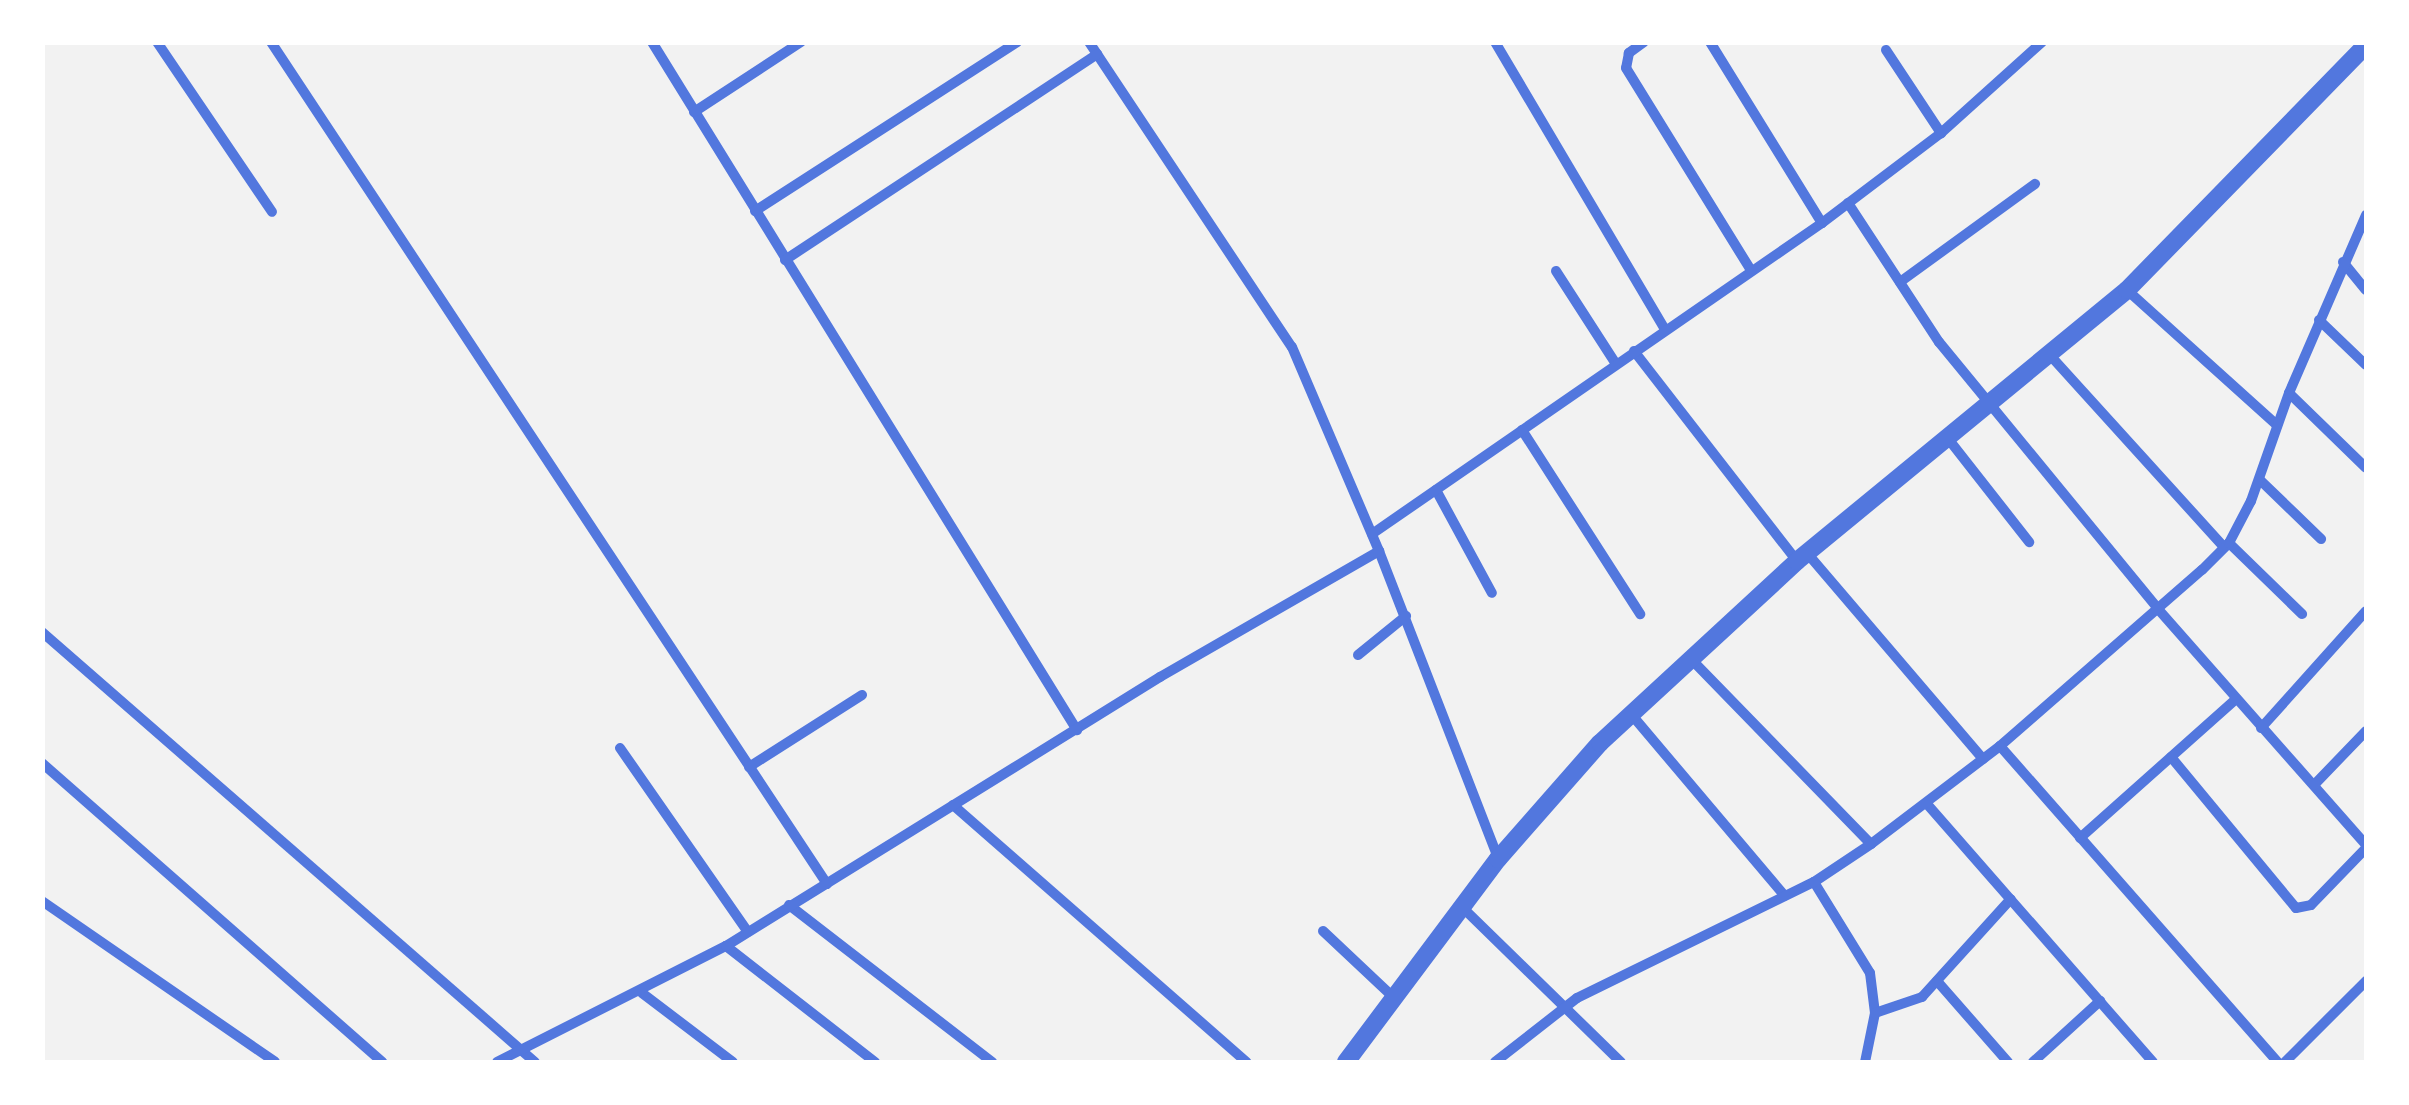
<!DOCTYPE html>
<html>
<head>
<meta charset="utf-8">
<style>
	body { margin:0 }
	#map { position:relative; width:2409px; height:1105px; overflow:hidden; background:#f2f2f2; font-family:Barlow,sans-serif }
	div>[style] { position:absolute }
	.minor>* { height:10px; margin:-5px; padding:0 5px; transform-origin:5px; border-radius:5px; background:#5277de }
	.tertiary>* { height:18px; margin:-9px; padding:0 9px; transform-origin:9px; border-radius:9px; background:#5277de }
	span { translate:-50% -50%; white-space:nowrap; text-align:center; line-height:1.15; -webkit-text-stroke:10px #fff; paint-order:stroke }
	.frame { position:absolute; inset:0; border:45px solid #fff; pointer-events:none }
</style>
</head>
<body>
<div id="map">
	<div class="minor">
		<div style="left:157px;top:42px;width:205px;rotate:55.9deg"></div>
		<div style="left:271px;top:42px;width:1009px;rotate:56.56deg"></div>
		<div style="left:652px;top:42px;width:809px;rotate:58.3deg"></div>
		<div style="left:1089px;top:42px;width:366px;rotate:56.4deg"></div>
		<div style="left:1292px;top:347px;width:222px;rotate:66.9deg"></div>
		<div style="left:1379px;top:551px;width:329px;rotate:68.8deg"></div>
		<div style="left:1495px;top:42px;width:334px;rotate:59.4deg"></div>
		<div style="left:1644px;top:42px;width:19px;rotate:144deg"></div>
		<div style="left:1629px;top:53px;width:15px;rotate:101deg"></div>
		<div style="left:1626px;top:68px;width:238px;rotate:58.3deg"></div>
		<div style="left:1710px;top:42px;width:213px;rotate:58.3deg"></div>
		<div style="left:1886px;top:50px;width:100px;rotate:56.5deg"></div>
		<div style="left:694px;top:112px;width:128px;rotate:-33.2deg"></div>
		<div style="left:1848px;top:203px;width:166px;rotate:56.8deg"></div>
		<div style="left:1939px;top:342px;width:345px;rotate:50.6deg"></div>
		<div style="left:2158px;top:609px;width:315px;rotate:48.6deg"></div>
		<div style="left:755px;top:211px;width:312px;rotate:-32.8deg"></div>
		<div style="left:785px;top:260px;width:374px;rotate:-33.4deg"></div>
		<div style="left:2343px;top:262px;width:36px;rotate:51deg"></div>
		<div style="left:1556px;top:271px;width:111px;rotate:57.2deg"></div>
		<div style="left:1900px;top:282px;width:167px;rotate:-36deg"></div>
		<div style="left:2127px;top:290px;width:202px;rotate:42deg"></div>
		<div style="left:2319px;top:320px;width:65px;rotate:43.8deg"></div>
		<div style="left:1634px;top:351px;width:266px;rotate:52.2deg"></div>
		<div style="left:2048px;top:353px;width:262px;rotate:47.8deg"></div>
		<div style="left:2289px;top:393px;width:107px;rotate:44.2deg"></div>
		<div style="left:1522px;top:430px;width:219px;rotate:57.3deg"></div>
		<div style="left:1946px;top:436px;width:135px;rotate:51.9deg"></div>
		<div style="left:2260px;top:480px;width:85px;rotate:44deg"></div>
		<div style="left:1436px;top:490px;width:117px;rotate:61.5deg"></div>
		<div style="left:1372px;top:534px;width:547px;rotate:-34.65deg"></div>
		<div style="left:1822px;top:223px;width:149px;rotate:-37.1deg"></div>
		<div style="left:1941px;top:133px;width:136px;rotate:-42deg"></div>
		<div style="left:2229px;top:543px;width:102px;rotate:44.2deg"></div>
		<div style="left:1807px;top:553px;width:271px;rotate:49.5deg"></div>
		<div style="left:42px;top:632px;width:654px;rotate:41.1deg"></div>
		<div style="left:1358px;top:655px;width:62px;rotate:-39.1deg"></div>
		<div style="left:1691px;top:659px;width:258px;rotate:45.8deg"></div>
		<div style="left:1631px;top:714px;width:238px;rotate:49.8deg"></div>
		<div style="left:2261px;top:728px;width:157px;rotate:-48.1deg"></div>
		<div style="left:2000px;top:746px;width:421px;rotate:48.7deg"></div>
		<div style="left:620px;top:748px;width:224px;rotate:55.2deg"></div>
		<div style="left:2171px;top:757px;width:196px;rotate:50.4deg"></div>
		<div style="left:2296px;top:908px;width:15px;rotate:-11deg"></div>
		<div style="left:2311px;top:905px;width:79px;rotate:-46deg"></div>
		<div style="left:42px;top:763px;width:453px;rotate:41.3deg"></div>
		<div style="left:749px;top:767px;width:134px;rotate:-32.5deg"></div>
		<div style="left:2314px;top:785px;width:75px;rotate:-46.1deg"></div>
		<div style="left:1927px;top:804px;width:343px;rotate:48.8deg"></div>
		<div style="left:953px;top:805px;width:390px;rotate:41.2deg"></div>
		<div style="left:2080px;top:838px;width:209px;rotate:-41.7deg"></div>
		<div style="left:1814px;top:882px;width:107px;rotate:58.4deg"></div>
		<div style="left:1870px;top:973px;width:40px;rotate:82.9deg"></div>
		<div style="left:1875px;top:1013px;width:50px;rotate:101.5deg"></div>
		<div style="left:42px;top:901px;width:283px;rotate:34.6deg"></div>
		<div style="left:789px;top:905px;width:257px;rotate:37.7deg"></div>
		<div style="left:1462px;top:907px;width:222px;rotate:44.3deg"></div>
		<div style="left:1323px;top:931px;width:98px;rotate:43.3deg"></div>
		<div style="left:726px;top:946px;width:189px;rotate:37.9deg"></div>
		<div style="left:1937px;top:981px;width:108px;rotate:48.8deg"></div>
		<div style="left:642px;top:993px;width:114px;rotate:37.2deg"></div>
		<div style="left:1875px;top:1013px;width:50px;rotate:-18.8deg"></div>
		<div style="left:1922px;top:997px;width:132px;rotate:-47.8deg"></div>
		<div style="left:497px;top:1062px;width:257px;rotate:-26.9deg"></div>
		<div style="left:726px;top:946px;width:511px;rotate:-31.79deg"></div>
		<div style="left:1160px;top:677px;width:253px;rotate:-29.9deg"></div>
		<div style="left:1495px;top:1062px;width:104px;rotate:-38deg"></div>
		<div style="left:1577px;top:998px;width:264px;rotate:-26.1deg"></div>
		<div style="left:1814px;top:882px;width:69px;rotate:-33.7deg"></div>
		<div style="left:1871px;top:844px;width:162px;rotate:-37.2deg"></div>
		<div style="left:2000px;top:746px;width:268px;rotate:-41.1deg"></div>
		<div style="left:2202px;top:570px;width:38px;rotate:-45deg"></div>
		<div style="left:2229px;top:543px;width:47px;rotate:-62.4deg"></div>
		<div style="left:2251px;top:501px;width:114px;rotate:-70.6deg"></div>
		<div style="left:2289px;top:393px;width:194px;rotate:-66.6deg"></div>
		<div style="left:2033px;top:1062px;width:91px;rotate:-42.3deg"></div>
		<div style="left:2285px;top:1062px;width:115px;rotate:-45deg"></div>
	</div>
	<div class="tertiary">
		<div style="left:1346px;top:1062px;width:254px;rotate:-53.2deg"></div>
		<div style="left:1498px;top:859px;width:154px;rotate:-48.7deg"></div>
		<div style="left:1600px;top:743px;width:268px;rotate:-42.7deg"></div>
		<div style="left:1797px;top:561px;width:427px;rotate:-39.4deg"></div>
		<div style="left:2127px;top:290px;width:342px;rotate:-45.7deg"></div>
	</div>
	<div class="frame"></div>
</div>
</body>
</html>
